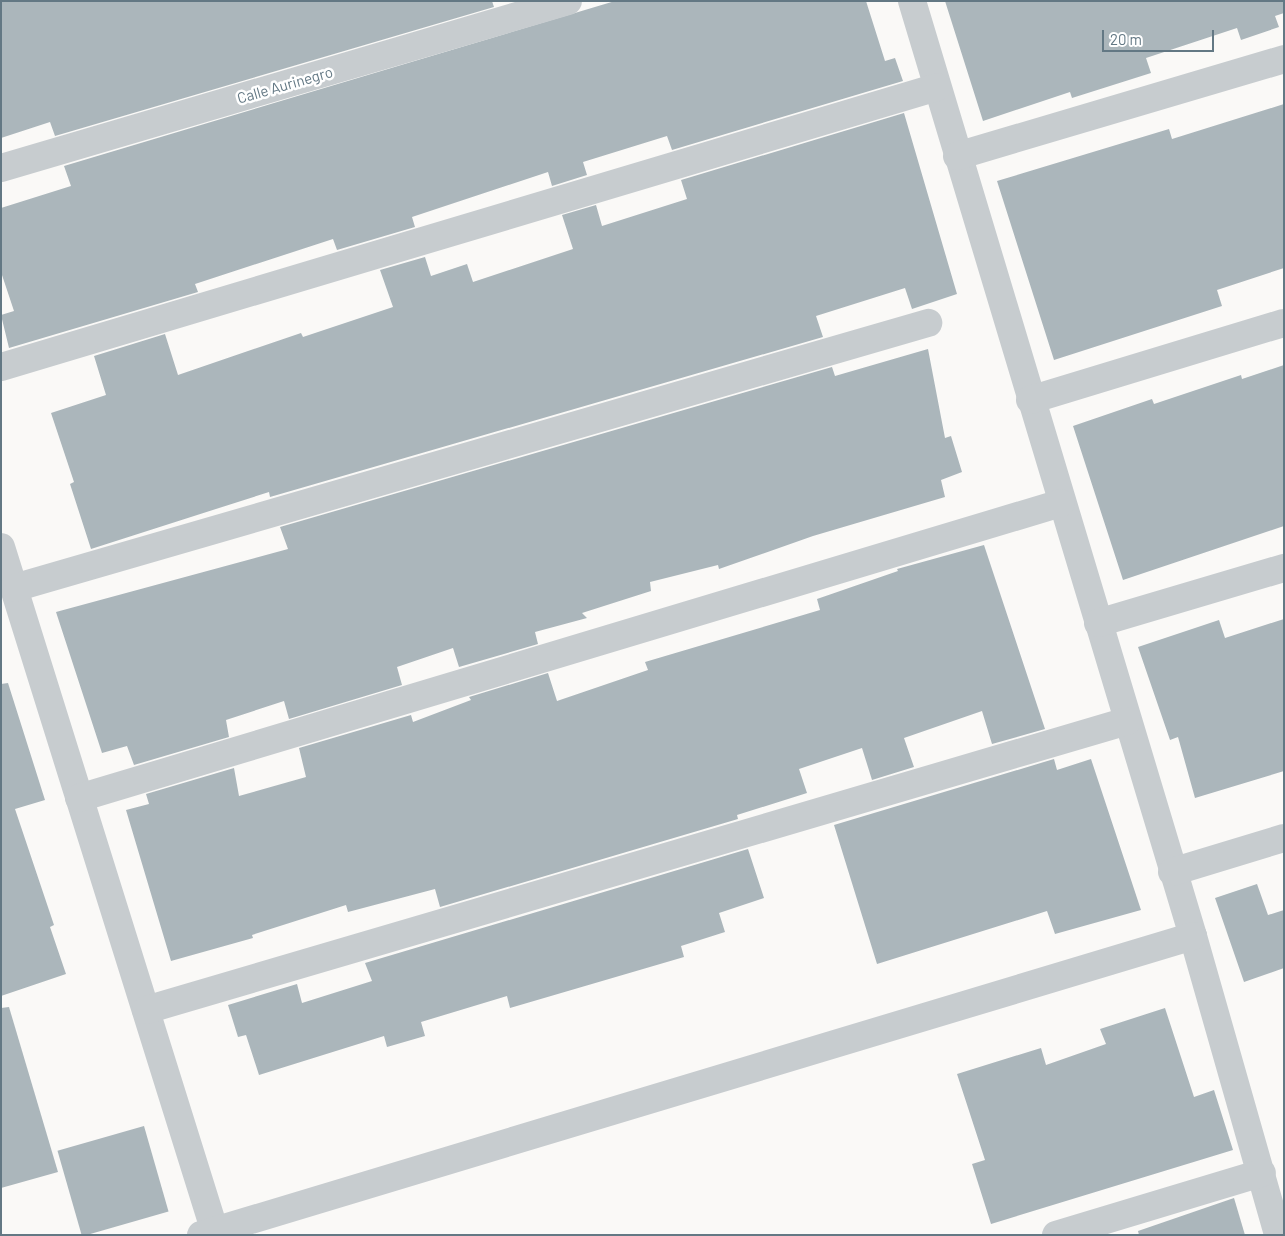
<!DOCTYPE html>
<html>
<head>
<meta charset="utf-8">
<style>
	body { margin:0 }
	#map { position:relative; width:1285px; height:1236px; overflow:hidden; background:#faf9f7; font-family:Barlow,sans-serif }
	div>[style] { position:absolute }
	.building>* { inset:0; background:#abb6bb; transform-origin:0 0 }
	.street>* { height:28px; margin:-14px; padding:0 14px; transform-origin:14px; border-radius:14px; background:#c7cccf }
	span { translate:-50% -50%; white-space:nowrap; text-align:center; line-height:1.15; -webkit-text-stroke:5px #fff; paint-order:stroke }
	.street-label { font-size:15px; color:#637884 }
	.frame { position:absolute; inset:0; border:2px solid #637884; pointer-events:none }
	.scale { position:absolute; left:1102px; top:30px; width:112px; height:22px; box-sizing:border-box; border:2px solid #637884; border-top:0; padding-left:6px; font-size:15px; line-height:18px; white-space:nowrap; color:#637884; -webkit-text-stroke:4px #fff; paint-order:stroke }
</style>
</head>
<body>
<div id="map">
	<div class="building">
		<div style="clip-path:polygon(1px 1px,492px 1px,494px 7px,55px 136px,50px 122px,1px 138px)"></div>
		<div style="clip-path:polygon(615px 1px,866px 1px,885px 61px,895px 58px,903px 81px,672px 150px,667px 136px,583px 162px,587px 175px,552px 186px,548px 172px,412px 217px,415px 227px,337px 250px,333px 239px,195px 284px,198px 292px,9px 348px,1px 315px,14px 311px,1px 272px,1px 208px,71px 186px,64px 166px)"></div>
		<div style="clip-path:polygon(945px 1px,1284px 1px,1284px 13px,1275px 16px,1279px 27px,1241px 40px,1237px 28px,1146px 58px,1151px 73px,1072px 98px,1070px 92px,983px 121px)"></div>
		<div style="clip-path:polygon(1284px 104px,1284px 268px,1217px 290px,1222px 306px,1054px 360px,997px 181px,1169px 129px,1172px 139px)"></div>
		<div style="clip-path:polygon(904px 113px,957px 294px,912px 309px,905px 288px,816px 316px,823px 337px,270px 497px,269px 492px,91px 549px,70px 484px,74px 482px,51px 413px,106px 395px,94px 356px,165px 334px,178px 375px,301px 333px,303px 337px,393px 307px,380px 270px,425px 257px,431px 276px,467px 264px,473px 282px,573px 249px,562px 215px,596px 205px,602px 226px,687px 199px,681px 180px)"></div>
		<div style="clip-path:polygon(928px 349px,945px 438px,951px 436px,962px 472px,941px 480px,945px 497px,813px 536px,719px 569px,718px 565px,650px 582px,651px 591px,582px 613px,587px 618px,535px 632px,538px 644px,459px 667px,453px 648px,397px 667px,402px 685px,289px 719px,284px 701px,226px 720px,229px 737px,134px 765px,127px 746px,102px 753px,56px 612px,288px 549px,280px 527px,832px 367px,835px 376px)"></div>
		<div style="clip-path:polygon(1284px 365px,1284px 526px,1123px 580px,1073px 426px,1152px 399px,1154px 404px,1241px 375px,1242px 379px)"></div>
		<div style="clip-path:polygon(984px 545px,1045px 729px,992px 744px,982px 711px,904px 738px,914px 767px,872px 780px,862px 748px,799px 769px,807px 793px,737px 815px,738px 819px,440px 907px,435px 889px,348px 912px,346px 905px,252px 935px,253px 938px,171px 961px,126px 810px,149px 804px,146px 794px,234px 768px,239px 796px,306px 777px,299px 748px,411px 715px,413px 722px,471px 700px,469px 697px,548px 673px,557px 701px,648px 670px,645px 662px,820px 610px,817px 599px,898px 571px,897px 569px)"></div>
		<div style="clip-path:polygon(1284px 619px,1284px 771px,1195px 798px,1178px 737px,1170px 740px,1138px 647px,1219px 620px,1225px 638px)"></div>
		<div style="clip-path:polygon(8px 683px,45px 800px,15px 809px,54px 925px,50px 927px,66px 974px,1px 996px,1px 684px)"></div>
		<div style="clip-path:polygon(1054px 759px,1057px 770px,1091px 759px,1141px 910px,1055px 934px,1047px 911px,877px 964px,834px 825px)"></div>
		<div style="clip-path:polygon(748px 849px,764px 898px,719px 913px,725px 932px,681px 946px,684px 957px,510px 1008px,507px 996px,421px 1022px,425px 1036px,387px 1047px,384px 1036px,259px 1075px,246px 1035px,238px 1037px,228px 1005px,297px 984px,302px 1003px,372px 981px,365px 963px)"></div>
		<div style="clip-path:polygon(1257px 884px,1268px 915px,1284px 910px,1284px 968px,1244px 982px,1215px 898px)"></div>
		<div style="clip-path:polygon(9px 1007px,58px 1172px,1px 1188px,1px 1008px)"></div>
		<div style="clip-path:polygon(1165px 1008px,1194px 1097px,1214px 1090px,1233px 1150px,991px 1224px,972px 1164px,985px 1160px,957px 1074px,1041px 1048px,1046px 1065px,1106px 1044px,1100px 1029px)"></div>
		<div style="left:144px;top:1126px;width:89px;height:90px;rotate:74deg"></div>
		<div style="clip-path:polygon(1234px 1198px,1245px 1235px,1139px 1235px,1138px 1231px)"></div>
	</div>
	<div class="street">
		<div style="left:912px;top:1px;width:976px;rotate:73.27deg"></div>
		<div style="left:1193px;top:936px;width:311px;rotate:74.1deg"></div>
		<div style="left:957px;top:156px;width:341px;rotate:-16.5deg"></div>
		<div style="left:1px;top:168px;width:591px;rotate:-16.41deg"></div>
		<div style="left:1px;top:367px;width:977px;rotate:-16.65deg"></div>
		<div style="left:1030px;top:400px;width:265px;rotate:-16.9deg"></div>
		<div style="left:1px;top:547px;width:721px;rotate:72.65deg"></div>
		<div style="left:14px;top:588px;width:952px;rotate:-16.17deg"></div>
		<div style="left:1098px;top:623px;width:194px;rotate:-16.5deg"></div>
		<div style="left:79px;top:798px;width:1025px;rotate:-16.72deg"></div>
		<div style="left:1172px;top:872px;width:117px;rotate:-16.9deg"></div>
		<div style="left:146px;top:1010px;width:1023px;rotate:-16.41deg"></div>
		<div style="left:201px;top:1235px;width:1036px;rotate:-16.77deg"></div>
		<div style="left:1056px;top:1235px;width:215px;rotate:-16.8deg"></div>
	</div>
	<div class="street-label">
		<span style="left:285px;top:85px;rotate:-16deg">Calle Aurinegro</span>
	</div>
	<div class="frame"></div>
	<div class="scale">20 m</div>
</div>
</body>
</html>
